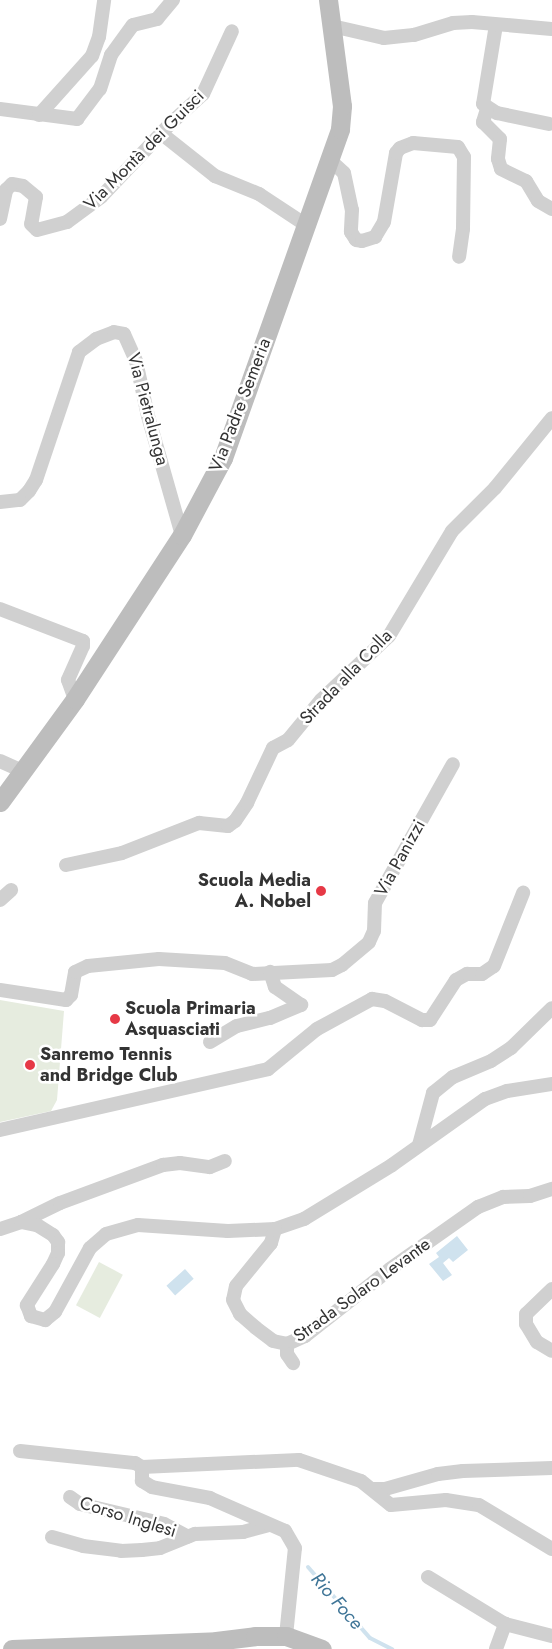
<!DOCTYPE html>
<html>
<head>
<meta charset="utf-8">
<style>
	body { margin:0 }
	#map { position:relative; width:552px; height:1649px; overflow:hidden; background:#fff; font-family:Jost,sans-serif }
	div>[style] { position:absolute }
	.green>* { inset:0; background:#e6ecdf; transform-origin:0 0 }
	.water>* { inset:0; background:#cfe2ee; transform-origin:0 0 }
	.stream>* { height:4px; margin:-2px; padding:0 2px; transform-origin:2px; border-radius:2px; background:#cfe2ee }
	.street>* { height:14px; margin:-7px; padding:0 7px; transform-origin:7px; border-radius:7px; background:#d0d0d0 }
	.secondary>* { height:19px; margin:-9.5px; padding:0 9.5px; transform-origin:9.5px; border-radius:9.5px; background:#bdbdbd }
	.dots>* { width:14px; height:14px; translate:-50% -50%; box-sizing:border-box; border:2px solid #fff; border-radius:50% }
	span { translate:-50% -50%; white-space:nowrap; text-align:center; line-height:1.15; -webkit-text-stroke:5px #fff; paint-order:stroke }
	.street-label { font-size:18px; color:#333 }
	.poi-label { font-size:18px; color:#333; font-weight:700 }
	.right { translate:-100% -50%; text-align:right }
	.left { translate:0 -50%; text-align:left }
	.water-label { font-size:19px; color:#3f7597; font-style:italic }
</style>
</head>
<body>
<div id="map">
	<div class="green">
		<div style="clip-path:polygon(0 1000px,64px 1011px,57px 1100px,51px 1111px,0 1122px)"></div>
		<div style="left:99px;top:1262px;width:27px;height:49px;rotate:28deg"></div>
	</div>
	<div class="water">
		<div style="clip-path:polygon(457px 1236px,468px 1250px,453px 1262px,449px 1258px,443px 1263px,452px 1275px,443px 1281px,429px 1264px,439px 1257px,436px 1253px)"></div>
		<div style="left:185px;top:1269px;width:13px;height:25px;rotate:48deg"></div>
	</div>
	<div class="stream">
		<div style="left:308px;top:1567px;width:94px;rotate:48.9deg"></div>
		<div style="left:370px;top:1638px;width:25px;rotate:27deg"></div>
	</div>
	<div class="street">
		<div style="left:496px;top:25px;width:80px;rotate:99.3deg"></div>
		<div style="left:483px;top:104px;width:17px;rotate:33deg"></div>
		<div style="left:497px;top:113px;width:53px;rotate:11.9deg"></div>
		<div style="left:332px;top:26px;width:53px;rotate:13deg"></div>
		<div style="left:384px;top:38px;width:30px;rotate:-6deg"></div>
		<div style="left:414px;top:35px;width:41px;rotate:-17.1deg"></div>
		<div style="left:453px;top:23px;width:19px;rotate:-3deg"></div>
		<div style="left:472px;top:22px;width:80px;rotate:5deg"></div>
		<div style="left:0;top:109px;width:78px;rotate:7.4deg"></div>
		<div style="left:77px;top:119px;width:38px;rotate:-53deg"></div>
		<div style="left:100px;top:89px;width:36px;rotate:-72deg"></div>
		<div style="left:111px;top:55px;width:37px;rotate:-54deg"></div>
		<div style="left:133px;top:25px;width:25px;rotate:-14deg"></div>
		<div style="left:157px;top:19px;width:25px;rotate:-50deg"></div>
		<div style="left:487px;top:109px;width:14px;rotate:107deg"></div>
		<div style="left:483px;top:122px;width:24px;rotate:45deg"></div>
		<div style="left:500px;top:139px;width:20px;rotate:96deg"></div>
		<div style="left:498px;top:159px;width:10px;rotate:73deg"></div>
		<div style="left:501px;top:169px;width:28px;rotate:26deg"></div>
		<div style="left:526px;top:181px;width:23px;rotate:59deg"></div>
		<div style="left:538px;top:201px;width:16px;rotate:30deg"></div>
		<div style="left:39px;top:115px;width:79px;rotate:-48.1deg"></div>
		<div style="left:92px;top:56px;width:20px;rotate:-70deg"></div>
		<div style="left:99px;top:37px;width:37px;rotate:-82deg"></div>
		<div style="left:162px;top:134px;width:68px;rotate:38.4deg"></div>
		<div style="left:215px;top:176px;width:48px;rotate:22.2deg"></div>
		<div style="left:259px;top:194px;width:56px;rotate:33.4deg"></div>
		<div style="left:330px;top:160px;width:19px;rotate:43deg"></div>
		<div style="left:344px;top:173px;width:38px;rotate:78deg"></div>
		<div style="left:352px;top:210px;width:22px;rotate:93deg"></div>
		<div style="left:351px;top:232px;width:9px;rotate:58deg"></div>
		<div style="left:356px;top:240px;width:6px;rotate:9deg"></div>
		<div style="left:362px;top:241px;width:14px;rotate:-17deg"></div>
		<div style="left:375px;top:237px;width:17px;rotate:-59deg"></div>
		<div style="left:384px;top:222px;width:70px;rotate:-80.1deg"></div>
		<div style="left:396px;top:153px;width:6px;rotate:-51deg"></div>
		<div style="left:400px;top:148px;width:14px;rotate:-21deg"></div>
		<div style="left:413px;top:143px;width:45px;rotate:5.1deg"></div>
		<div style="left:458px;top:147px;width:12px;rotate:59deg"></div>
		<div style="left:464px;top:157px;width:72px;rotate:90.8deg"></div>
		<div style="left:463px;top:229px;width:28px;rotate:98deg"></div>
		<div style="left:0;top:219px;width:30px;rotate:-78deg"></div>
		<div style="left:6px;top:190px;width:8px;rotate:-45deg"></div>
		<div style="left:12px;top:184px;width:11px;rotate:10deg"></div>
		<div style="left:23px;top:186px;width:17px;rotate:40deg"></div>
		<div style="left:36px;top:197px;width:27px;rotate:100deg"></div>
		<div style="left:31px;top:224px;width:8px;rotate:45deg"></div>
		<div style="left:37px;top:230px;width:31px;rotate:-15deg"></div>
		<div style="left:67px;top:222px;width:42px;rotate:-36.3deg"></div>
		<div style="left:101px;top:197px;width:102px;rotate:-46.6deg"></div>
		<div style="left:171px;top:123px;width:43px;rotate:-42.2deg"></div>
		<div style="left:203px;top:94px;width:69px;rotate:-65.3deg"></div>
		<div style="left:0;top:502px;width:20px;rotate:-6deg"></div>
		<div style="left:20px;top:500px;width:13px;rotate:-45deg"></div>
		<div style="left:29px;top:491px;width:13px;rotate:-58deg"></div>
		<div style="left:36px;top:480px;width:135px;rotate:-71.4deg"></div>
		<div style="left:79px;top:352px;width:21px;rotate:-37deg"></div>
		<div style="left:96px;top:339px;width:19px;rotate:-21deg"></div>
		<div style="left:114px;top:332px;width:10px;rotate:11deg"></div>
		<div style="left:124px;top:334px;width:30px;rotate:66deg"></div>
		<div style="left:136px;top:361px;width:56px;rotate:77.7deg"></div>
		<div style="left:148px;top:416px;width:124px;rotate:74.1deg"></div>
		<div style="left:0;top:609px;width:89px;rotate:21.1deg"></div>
		<div style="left:83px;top:641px;width:5px;rotate:90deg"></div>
		<div style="left:83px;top:646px;width:37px;rotate:114deg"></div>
		<div style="left:68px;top:680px;width:20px;rotate:70deg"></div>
		<div style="left:0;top:761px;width:24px;rotate:24deg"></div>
		<div style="left:66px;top:865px;width:57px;rotate:-12.1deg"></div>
		<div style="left:122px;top:853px;width:83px;rotate:-21.3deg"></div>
		<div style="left:199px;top:823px;width:29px;rotate:6deg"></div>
		<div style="left:228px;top:826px;width:9px;rotate:-36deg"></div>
		<div style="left:235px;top:821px;width:22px;rotate:-56deg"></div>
		<div style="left:247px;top:803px;width:61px;rotate:-64.7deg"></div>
		<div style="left:273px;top:748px;width:17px;rotate:-28deg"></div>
		<div style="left:288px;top:740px;width:52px;rotate:-50.5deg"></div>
		<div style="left:321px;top:700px;width:93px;rotate:-43.3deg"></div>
		<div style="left:389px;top:636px;width:122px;rotate:-59deg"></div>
		<div style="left:452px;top:531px;width:61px;rotate:-45deg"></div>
		<div style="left:495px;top:488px;width:90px;rotate:-50.8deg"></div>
		<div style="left:0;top:900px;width:15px;rotate:-42deg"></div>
		<div style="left:0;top:990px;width:67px;rotate:8.6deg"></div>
		<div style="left:66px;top:1000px;width:7px;rotate:-45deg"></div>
		<div style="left:71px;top:995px;width:23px;rotate:-80deg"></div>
		<div style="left:75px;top:972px;width:14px;rotate:-25deg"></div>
		<div style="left:88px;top:966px;width:71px;rotate:-5.6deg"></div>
		<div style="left:159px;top:959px;width:66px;rotate:3.5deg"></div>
		<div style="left:225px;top:963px;width:29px;rotate:22deg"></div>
		<div style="left:252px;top:974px;width:80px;rotate:-2.9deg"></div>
		<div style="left:332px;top:970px;width:11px;rotate:-27deg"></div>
		<div style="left:342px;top:965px;width:35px;rotate:-40deg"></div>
		<div style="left:369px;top:942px;width:12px;rotate:-66deg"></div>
		<div style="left:374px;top:931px;width:28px;rotate:-88deg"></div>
		<div style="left:375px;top:903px;width:159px;rotate:-60.7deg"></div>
		<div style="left:210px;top:1042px;width:31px;rotate:-31deg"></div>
		<div style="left:237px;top:1026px;width:34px;rotate:-14deg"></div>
		<div style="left:270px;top:1018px;width:34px;rotate:-23deg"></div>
		<div style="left:301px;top:1005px;width:32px;rotate:-145deg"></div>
		<div style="left:275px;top:987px;width:16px;rotate:-108deg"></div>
		<div style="left:0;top:1130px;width:275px;rotate:-12.8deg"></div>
		<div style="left:268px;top:1069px;width:63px;rotate:-39.2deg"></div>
		<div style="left:317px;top:1029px;width:63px;rotate:-28.6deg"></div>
		<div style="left:372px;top:999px;width:13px;rotate:9deg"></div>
		<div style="left:385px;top:1001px;width:42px;rotate:27.2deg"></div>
		<div style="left:422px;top:1020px;width:8px"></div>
		<div style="left:430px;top:1020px;width:48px;rotate:-57deg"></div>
		<div style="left:456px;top:980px;width:13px;rotate:-29deg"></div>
		<div style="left:467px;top:974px;width:15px"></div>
		<div style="left:482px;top:974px;width:14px;rotate:-34deg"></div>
		<div style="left:494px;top:966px;width:79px;rotate:-68.3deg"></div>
		<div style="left:419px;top:1145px;width:54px;rotate:-74.9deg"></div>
		<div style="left:433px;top:1093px;width:26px;rotate:-39deg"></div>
		<div style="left:453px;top:1077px;width:41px;rotate:-22.8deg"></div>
		<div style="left:491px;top:1061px;width:24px;rotate:-33deg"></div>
		<div style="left:511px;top:1048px;width:57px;rotate:-44.3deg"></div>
		<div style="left:21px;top:1222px;width:43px;rotate:-26deg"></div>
		<div style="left:60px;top:1203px;width:110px;rotate:-20.3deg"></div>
		<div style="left:163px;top:1165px;width:17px;rotate:-7deg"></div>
		<div style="left:180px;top:1163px;width:30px;rotate:8deg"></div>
		<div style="left:210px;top:1167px;width:16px;rotate:-22deg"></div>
		<div style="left:0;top:1229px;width:22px;rotate:-18deg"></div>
		<div style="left:21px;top:1222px;width:16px;rotate:11deg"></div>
		<div style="left:37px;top:1225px;width:19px;rotate:32deg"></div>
		<div style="left:53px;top:1235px;width:9px;rotate:54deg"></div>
		<div style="left:58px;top:1242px;width:11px;rotate:90deg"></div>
		<div style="left:58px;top:1253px;width:12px;rotate:114deg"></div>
		<div style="left:53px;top:1264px;width:49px;rotate:122.4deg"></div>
		<div style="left:27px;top:1305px;width:12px;rotate:70deg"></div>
		<div style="left:31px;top:1316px;width:15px;rotate:16deg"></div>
		<div style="left:45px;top:1320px;width:13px;rotate:-39deg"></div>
		<div style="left:55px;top:1312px;width:73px;rotate:-61.3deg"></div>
		<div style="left:90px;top:1248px;width:21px;rotate:-41deg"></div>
		<div style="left:106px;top:1234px;width:33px;rotate:-16deg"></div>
		<div style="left:138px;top:1225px;width:90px;rotate:3.8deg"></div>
		<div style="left:228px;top:1231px;width:47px;rotate:-2.4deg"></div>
		<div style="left:275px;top:1229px;width:31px;rotate:-19deg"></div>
		<div style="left:304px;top:1219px;width:103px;rotate:-31.5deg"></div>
		<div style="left:392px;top:1165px;width:114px;rotate:-35.4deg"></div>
		<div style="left:485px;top:1099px;width:23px;rotate:-20deg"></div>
		<div style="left:507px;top:1091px;width:46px;rotate:-8.8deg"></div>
		<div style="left:275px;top:1229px;width:15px;rotate:106deg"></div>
		<div style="left:271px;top:1243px;width:55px;rotate:129.1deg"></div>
		<div style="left:236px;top:1286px;width:14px;rotate:102deg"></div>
		<div style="left:233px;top:1300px;width:16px;rotate:63deg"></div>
		<div style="left:240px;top:1314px;width:21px;rotate:41deg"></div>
		<div style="left:256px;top:1328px;width:21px;rotate:37deg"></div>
		<div style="left:273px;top:1341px;width:14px;rotate:12deg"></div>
		<div style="left:287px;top:1344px;width:20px;rotate:-24deg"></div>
		<div style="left:305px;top:1336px;width:108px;rotate:-38.2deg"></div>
		<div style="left:390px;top:1269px;width:108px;rotate:-35.2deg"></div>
		<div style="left:478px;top:1207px;width:27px;rotate:-22deg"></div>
		<div style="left:503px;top:1197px;width:27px;rotate:-2deg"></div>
		<div style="left:530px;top:1196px;width:23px;rotate:-18deg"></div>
		<div style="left:552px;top:1289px;width:36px;rotate:136deg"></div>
		<div style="left:526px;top:1314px;width:10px;rotate:90deg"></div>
		<div style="left:526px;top:1324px;width:21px;rotate:59deg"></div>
		<div style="left:537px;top:1342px;width:17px;rotate:31deg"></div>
		<div style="left:287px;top:1344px;width:10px;rotate:90deg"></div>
		<div style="left:287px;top:1354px;width:11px;rotate:56deg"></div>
		<div style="left:20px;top:1451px;width:116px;rotate:6deg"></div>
		<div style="left:135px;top:1463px;width:8px;rotate:30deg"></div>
		<div style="left:374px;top:1489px;width:11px"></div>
		<div style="left:385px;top:1489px;width:55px;rotate:-15.8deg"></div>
		<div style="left:438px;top:1474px;width:25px;rotate:-7deg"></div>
		<div style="left:463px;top:1471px;width:89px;rotate:-1.9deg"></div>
		<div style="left:70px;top:1497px;width:12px;rotate:35deg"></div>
		<div style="left:80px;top:1504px;width:86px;rotate:13.4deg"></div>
		<div style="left:164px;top:1524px;width:27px;rotate:28deg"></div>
		<div style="left:52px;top:1537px;width:32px;rotate:16deg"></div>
		<div style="left:83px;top:1546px;width:38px;rotate:7deg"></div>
		<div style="left:121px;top:1551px;width:21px;rotate:-3deg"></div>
		<div style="left:142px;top:1550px;width:18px;rotate:-6deg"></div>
		<div style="left:160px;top:1548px;width:38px;rotate:-22deg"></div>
		<div style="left:195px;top:1534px;width:48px;rotate:-2.4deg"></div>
		<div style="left:243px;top:1532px;width:27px;rotate:-15deg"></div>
		<div style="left:428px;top:1577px;width:90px;rotate:31.4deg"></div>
		<div style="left:286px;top:1636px;width:88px;rotate:-84.2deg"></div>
		<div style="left:295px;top:1548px;width:20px;rotate:-120deg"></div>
		<div style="left:285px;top:1531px;width:82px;rotate:-156.3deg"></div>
		<div style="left:210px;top:1498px;width:59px;rotate:-169.3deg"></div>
		<div style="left:152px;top:1487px;width:12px;rotate:-149deg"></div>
		<div style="left:142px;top:1481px;width:14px;rotate:-90deg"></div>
		<div style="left:142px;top:1467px;width:157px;rotate:-2.6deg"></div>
		<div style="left:299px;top:1460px;width:65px;rotate:18.7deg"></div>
		<div style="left:361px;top:1481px;width:38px;rotate:39deg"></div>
		<div style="left:391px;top:1505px;width:55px;rotate:-5.2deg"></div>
		<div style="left:446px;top:1500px;width:33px;rotate:9deg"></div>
		<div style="left:479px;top:1505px;width:85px;rotate:31.1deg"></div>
		<div style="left:496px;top:1649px;width:27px;rotate:-70deg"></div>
		<div style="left:505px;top:1624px;width:49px;rotate:14.3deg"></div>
	</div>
	<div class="secondary">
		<div style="left:0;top:802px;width:127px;rotate:-53.9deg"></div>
		<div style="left:75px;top:699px;width:196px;rotate:-56.9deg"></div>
		<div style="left:182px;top:535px;width:87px;rotate:-62deg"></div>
		<div style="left:223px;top:458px;width:349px;rotate:-70.4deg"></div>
		<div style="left:340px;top:129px;width:23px;rotate:-85deg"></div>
		<div style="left:342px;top:106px;width:107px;rotate:-97.5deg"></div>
		<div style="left:12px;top:1649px;width:204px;rotate:-2.2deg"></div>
		<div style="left:216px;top:1641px;width:39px;rotate:-7deg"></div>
		<div style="left:255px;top:1636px;width:31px"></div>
		<div style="left:286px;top:1636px;width:38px;rotate:20deg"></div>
	</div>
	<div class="dots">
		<div style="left:321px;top:891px;background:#e63946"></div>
		<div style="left:115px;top:1019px;background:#e63946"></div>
		<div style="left:30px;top:1065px;background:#e63946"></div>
	</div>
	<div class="street-label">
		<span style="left:144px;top:150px;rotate:-45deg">Via Montà dei Guisci</span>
		<span style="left:240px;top:405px;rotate:-69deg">Via Padre Semeria</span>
		<span style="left:148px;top:409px;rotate:75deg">Via Pietralunga</span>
		<span style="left:346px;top:677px;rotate:-46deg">Strada alla Colla</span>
		<span style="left:400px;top:858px;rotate:-61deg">Via Panizzi</span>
		<span style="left:362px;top:1290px;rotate:-36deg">Strada Solaro Levante</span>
		<span style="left:128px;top:1517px;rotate:17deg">Corso Inglesi</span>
	</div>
	<div class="poi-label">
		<span class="right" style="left:311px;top:891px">Scuola Media<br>A. Nobel</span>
		<span class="left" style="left:125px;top:1019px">Scuola Primaria<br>Asquasciati</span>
		<span class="left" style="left:40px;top:1065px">Sanremo Tennis<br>and Bridge Club</span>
	</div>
	<div class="water-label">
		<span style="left:337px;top:1601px;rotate:49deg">Rio Foce</span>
	</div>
</div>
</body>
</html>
